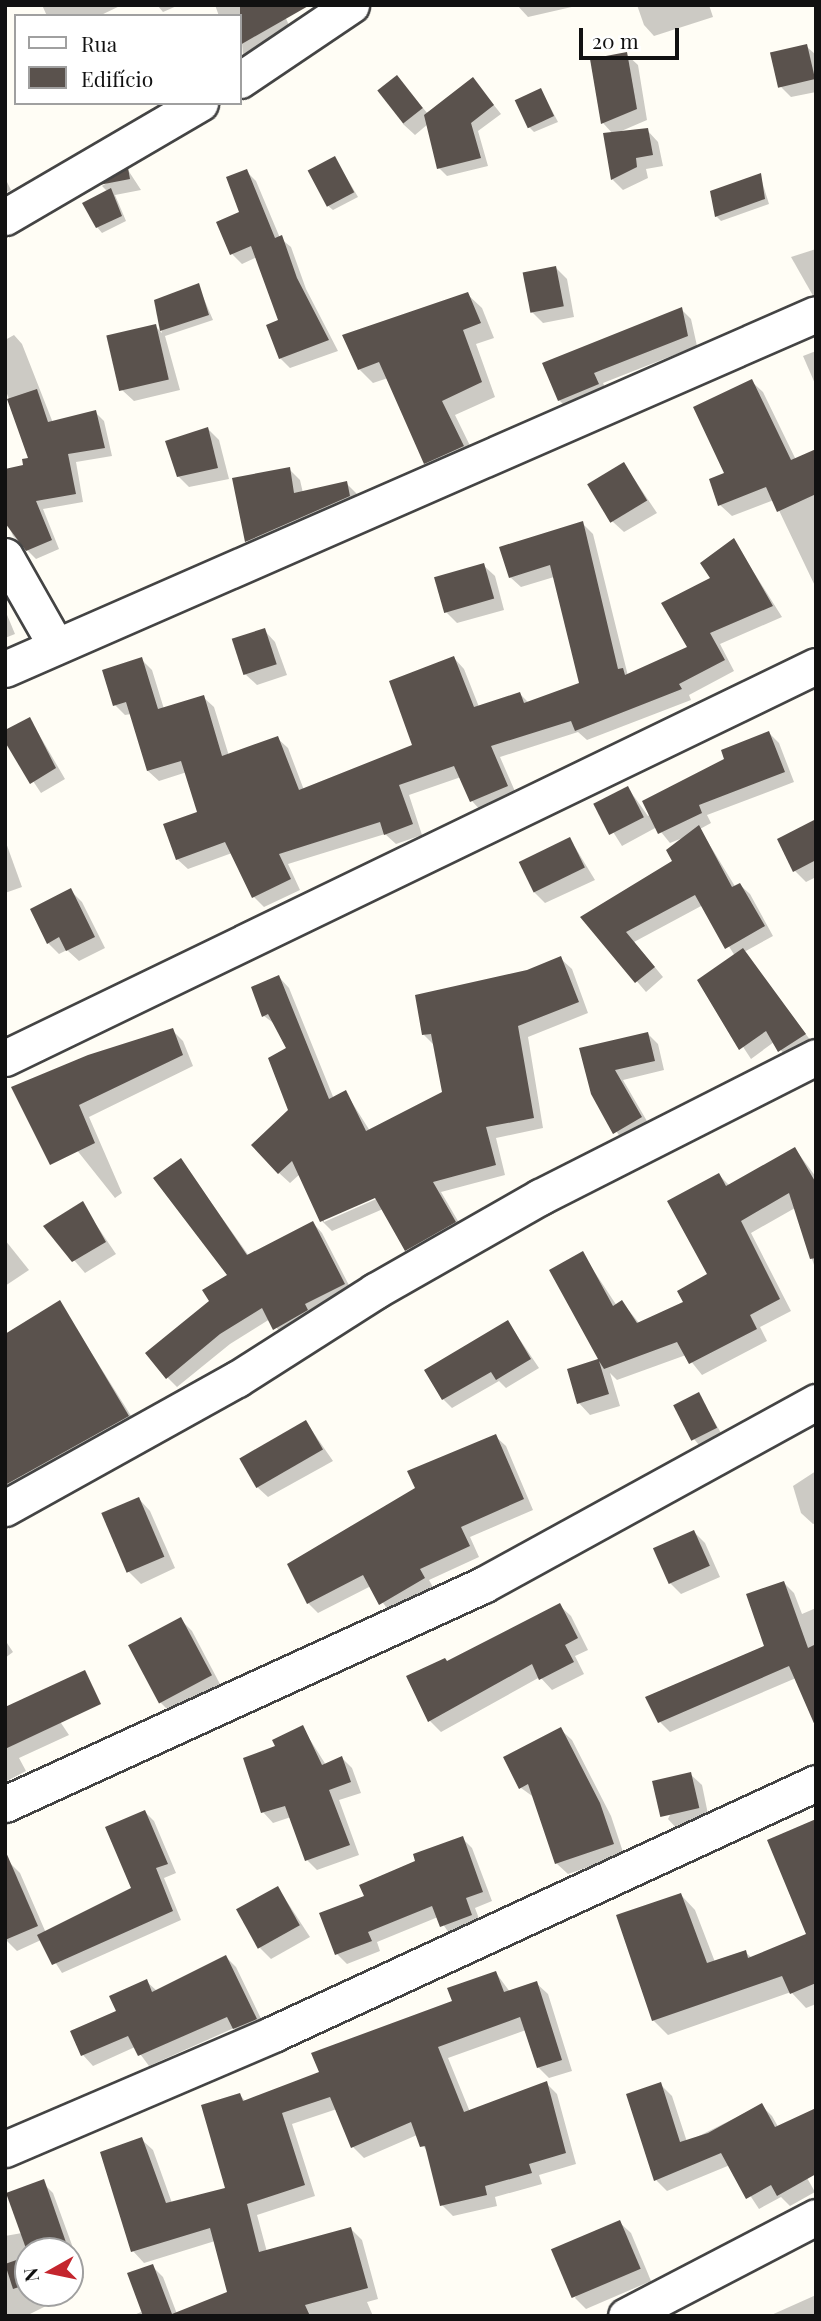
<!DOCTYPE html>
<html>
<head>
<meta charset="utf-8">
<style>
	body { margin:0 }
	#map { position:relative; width:821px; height:2321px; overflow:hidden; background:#fffdf5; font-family:"Playfair Display",serif }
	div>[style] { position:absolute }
	.shadow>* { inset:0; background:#0003 }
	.building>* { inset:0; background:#5a524d; transform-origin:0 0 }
	.roads { filter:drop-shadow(2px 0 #444) drop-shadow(-2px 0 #444) drop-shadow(0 2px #444) drop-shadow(0 -2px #444) }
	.street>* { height:35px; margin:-17.5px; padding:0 17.5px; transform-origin:17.5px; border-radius:17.5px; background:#fff }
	span { translate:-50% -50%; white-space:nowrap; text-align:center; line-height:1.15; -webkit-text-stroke:7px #fff; paint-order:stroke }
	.frame { position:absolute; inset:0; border:7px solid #111; pointer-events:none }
	.legend { position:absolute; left:14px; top:14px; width:228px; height:91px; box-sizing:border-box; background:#fff; border:2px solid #a0a0a0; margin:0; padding:9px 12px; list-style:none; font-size:21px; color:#111 }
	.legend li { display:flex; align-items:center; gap:14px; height:35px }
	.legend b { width:35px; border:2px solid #a0a0a0 }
	.north { position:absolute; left:14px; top:2237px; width:70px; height:70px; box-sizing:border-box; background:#fff; border:2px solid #a0a0a0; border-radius:50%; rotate:261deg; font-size:19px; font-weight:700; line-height:28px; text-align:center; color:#111 }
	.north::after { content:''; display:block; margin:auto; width:24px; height:32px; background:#c4262e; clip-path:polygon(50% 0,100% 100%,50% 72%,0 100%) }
	.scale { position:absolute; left:579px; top:28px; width:100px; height:32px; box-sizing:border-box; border:4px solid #111; border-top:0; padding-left:9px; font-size:21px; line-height:24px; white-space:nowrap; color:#111; -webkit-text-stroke:5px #fff; paint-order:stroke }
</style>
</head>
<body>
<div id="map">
	<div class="shadow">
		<div style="clip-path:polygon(42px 5px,122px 5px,99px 16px,47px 16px)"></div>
		<div style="clip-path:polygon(157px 5px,179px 5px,163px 12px)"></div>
		<div style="clip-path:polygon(215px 5px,280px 5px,292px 32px,243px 56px,240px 16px,219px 16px)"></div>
		<div style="clip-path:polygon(517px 5px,576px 5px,576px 6px,528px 17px)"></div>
		<div style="clip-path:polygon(637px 5px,709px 5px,713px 17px,654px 36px,644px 25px)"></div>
		<div style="clip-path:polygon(806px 46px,816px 55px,816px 92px,791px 97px,780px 86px)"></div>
		<div style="clip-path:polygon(626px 54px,638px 65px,647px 120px,619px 132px,647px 130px,658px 142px,663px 166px,646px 169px,648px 178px,623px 190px,612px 179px,613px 134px,603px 123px,592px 60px)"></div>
		<div style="clip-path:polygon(397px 77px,428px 114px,473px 79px,501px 114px,478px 131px,488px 166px,447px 176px,439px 168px,428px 124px,415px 135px,403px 124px)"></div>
		<div style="clip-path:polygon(541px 90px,558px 122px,534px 132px,529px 127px)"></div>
		<div style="clip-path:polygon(335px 158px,358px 197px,333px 210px,327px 205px)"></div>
		<div style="clip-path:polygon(128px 170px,141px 190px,115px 195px,126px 221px,102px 233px,97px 227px,108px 192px,102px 186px)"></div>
		<div style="clip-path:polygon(246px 171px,256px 181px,280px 238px,291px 247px,306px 289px,338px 351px,290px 368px,280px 358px,280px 321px,257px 257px,242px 264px,232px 254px)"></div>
		<div style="clip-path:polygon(760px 175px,769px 204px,721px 221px,716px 216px)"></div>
		<div style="clip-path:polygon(5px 178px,11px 190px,5px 193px)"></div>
		<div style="clip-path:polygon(816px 249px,816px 301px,791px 257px)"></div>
		<div style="clip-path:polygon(555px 267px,567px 279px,574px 317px,543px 323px,532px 312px)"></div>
		<div style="clip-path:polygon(198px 285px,213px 320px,165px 336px,180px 390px,134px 401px,122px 390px,155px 326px,162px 333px,156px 301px)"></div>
		<div style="clip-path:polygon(467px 294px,482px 308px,494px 338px,476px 344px,495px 397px,455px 415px,477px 460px,439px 477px,425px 463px,388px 378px,373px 383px,359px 369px)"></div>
		<div style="clip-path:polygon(681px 309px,691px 319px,697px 346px,603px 383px,608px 394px,569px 410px,559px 400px,544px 364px)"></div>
		<div style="clip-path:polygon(14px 335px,22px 344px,53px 423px,95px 412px,104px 421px,112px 456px,76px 462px,83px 502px,43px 509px,59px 549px,36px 559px,13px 536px,7px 522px,30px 459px,5px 388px,5px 340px)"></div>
		<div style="clip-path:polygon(816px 351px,816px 386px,803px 356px)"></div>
		<div style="clip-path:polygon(751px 381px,763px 392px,796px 460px,816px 451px,816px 588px,774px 500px,732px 516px,720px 505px)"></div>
		<div style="clip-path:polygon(208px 429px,219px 440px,229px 479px,189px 487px,178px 476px)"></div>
		<div style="clip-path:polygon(624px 464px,657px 513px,624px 532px,612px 521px)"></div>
		<div style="clip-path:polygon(289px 469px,300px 480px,303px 493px,346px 483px,357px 494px,360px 507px,258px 552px,247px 541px)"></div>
		<div style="clip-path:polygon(582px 523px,593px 534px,628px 676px,690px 647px,712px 579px,734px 541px,782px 617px,720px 644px,734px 671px,689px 695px,691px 700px,587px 740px,578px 732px,500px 757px,517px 796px,482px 812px,472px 801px,461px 777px,409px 795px,422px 835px,396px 844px,385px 834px,288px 864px,300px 890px,264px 907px,254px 897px,232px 853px,188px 869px,177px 859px,199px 813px,187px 772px,159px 781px,148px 771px,131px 714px,125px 715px,115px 705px,141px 659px,152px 670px,164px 709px,203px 697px,214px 707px,229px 756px,277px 738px,288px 748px,304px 790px,415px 746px,454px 658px,464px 669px,479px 707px,520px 694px,529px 703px,581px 684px,554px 577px,521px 587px,510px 577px)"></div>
		<div style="clip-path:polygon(483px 565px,495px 576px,504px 610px,457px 623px,445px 611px)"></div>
		<div style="clip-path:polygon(5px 610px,15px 634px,5px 638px)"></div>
		<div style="clip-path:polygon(264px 630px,275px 642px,287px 675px,257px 685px,245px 674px)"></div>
		<div style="clip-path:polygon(30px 719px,65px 779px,41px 793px,5px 739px)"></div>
		<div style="clip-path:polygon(769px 733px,779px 743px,794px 782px,707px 815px,711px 823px,700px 829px,736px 888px,740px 885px,750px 894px,773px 936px,744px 952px,814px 1045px,790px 1061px,774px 1042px,751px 1059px,700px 981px,735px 956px,703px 905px,634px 942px,663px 977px,646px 992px,582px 917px,674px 861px,685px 837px,670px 843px,657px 827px,622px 846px,596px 805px,628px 788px,648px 816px)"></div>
		<div style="clip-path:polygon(816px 821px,816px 877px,806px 882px,795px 871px)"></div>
		<div style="clip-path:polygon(570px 839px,595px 880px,545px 903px,534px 892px)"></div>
		<div style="clip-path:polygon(5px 840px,22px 887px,5px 893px)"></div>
		<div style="clip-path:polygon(71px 891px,82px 902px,105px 948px,79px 961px,67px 950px,59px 954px,48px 943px)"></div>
		<div style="clip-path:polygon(evenodd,561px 959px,572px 969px,588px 1013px,528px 1037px,543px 1128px,496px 1138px,505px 1175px,441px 1192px,465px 1233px,417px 1260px,383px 1209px,332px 1231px,322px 1221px,300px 1174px,290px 1183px,279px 1173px,290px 1111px,288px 1049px,276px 1025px,264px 1016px,279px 977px,289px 988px,334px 1099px,346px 1093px,370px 1131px,444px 1093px,434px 1045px,424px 1035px,528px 972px,561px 959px,382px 1193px,383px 1196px,324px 1222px,324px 1218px,382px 1193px)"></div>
		<div style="clip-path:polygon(172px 1030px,183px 1041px,193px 1066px,89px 1117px,122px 1193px,115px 1198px,72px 1144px,14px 1087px)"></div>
		<div style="clip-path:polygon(648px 1034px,658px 1044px,664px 1070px,623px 1080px,651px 1128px,624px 1143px,592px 1094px)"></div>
		<div style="clip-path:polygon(795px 1149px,816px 1177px,816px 1271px,795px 1208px,751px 1233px,791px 1311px,760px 1327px,767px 1341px,702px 1375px,686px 1355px,617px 1380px,610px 1373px,620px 1406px,590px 1415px,579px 1403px,569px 1370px,601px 1360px,582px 1253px,617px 1306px,622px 1302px,639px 1323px,686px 1303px,709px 1275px,719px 1175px,730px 1186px)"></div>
		<div style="clip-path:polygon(181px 1160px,249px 1256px,313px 1223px,322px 1233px,354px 1295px,285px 1339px,270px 1319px,230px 1344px,177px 1387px,167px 1377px,229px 1275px)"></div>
		<div style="clip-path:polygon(82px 1204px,116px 1254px,85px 1273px,45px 1226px)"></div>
		<div style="clip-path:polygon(5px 1240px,29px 1270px,5px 1286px)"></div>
		<div style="clip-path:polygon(60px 1303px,138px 1427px,5px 1503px,5px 1383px)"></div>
		<div style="clip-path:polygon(508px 1322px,539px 1368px,506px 1388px,499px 1381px,452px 1408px,443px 1399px)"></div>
		<div style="clip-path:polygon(699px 1395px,721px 1433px,699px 1445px,694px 1439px)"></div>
		<div style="clip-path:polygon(306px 1422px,333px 1461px,268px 1497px,256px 1486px)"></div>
		<div style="clip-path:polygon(495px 1436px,506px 1446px,533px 1510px,470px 1537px,479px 1557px,429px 1580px,434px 1589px,391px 1614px,371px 1586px,318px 1613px,308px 1603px)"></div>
		<div style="clip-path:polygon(816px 1471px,816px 1523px,813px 1524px,801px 1513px,793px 1486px)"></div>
		<div style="clip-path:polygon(139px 1499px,150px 1511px,175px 1568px,141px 1584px,129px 1572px,105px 1515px)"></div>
		<div style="clip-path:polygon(694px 1532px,705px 1543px,720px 1577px,681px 1594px,670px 1583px)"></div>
		<div style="clip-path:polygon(784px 1583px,794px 1593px,802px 1614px,816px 1608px,816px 1713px,796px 1678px,670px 1732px,660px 1722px,766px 1647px)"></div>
		<div style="clip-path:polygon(559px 1605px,571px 1616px,588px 1650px,575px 1656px,584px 1674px,552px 1690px,540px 1677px,441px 1732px,430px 1721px,409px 1677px,448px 1663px)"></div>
		<div style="clip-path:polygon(181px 1620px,192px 1631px,221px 1686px,171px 1713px,160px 1702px)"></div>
		<div style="clip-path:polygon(5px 1640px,13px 1652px,5px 1658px)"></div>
		<div style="clip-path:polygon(49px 1705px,69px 1735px,19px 1758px,26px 1771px,5px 1782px,5px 1716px)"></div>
		<div style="clip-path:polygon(302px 1727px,326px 1765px,342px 1758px,352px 1768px,361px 1793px,339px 1800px,359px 1855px,317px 1870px,307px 1860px,291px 1817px,273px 1823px,263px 1812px,277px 1747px)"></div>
		<div style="clip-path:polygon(560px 1729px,572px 1740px,611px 1816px,624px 1855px,568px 1874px,556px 1863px,535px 1798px,521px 1788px)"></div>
		<div style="clip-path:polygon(690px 1774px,702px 1785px,709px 1819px,679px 1831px,668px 1819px)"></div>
		<div style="clip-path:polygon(145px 1812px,154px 1821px,176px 1873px,164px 1878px,181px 1920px,62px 1973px,41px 1940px,17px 1951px,5px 1939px,9px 1862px,20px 1873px,46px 1933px,133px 1889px)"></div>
		<div style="clip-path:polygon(816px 1821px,816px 2004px,806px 2008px,791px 1992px,668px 2035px,653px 2020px,681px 1895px,695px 1910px,715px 1962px,745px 1952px,752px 1958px,808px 1935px)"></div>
		<div style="clip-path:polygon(462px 1838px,472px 1848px,492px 1901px,475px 1908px,481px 1924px,451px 1936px,438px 1917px,377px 1942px,380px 1951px,347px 1964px,337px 1954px,321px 1914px,366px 1897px)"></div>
		<div style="clip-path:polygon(278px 1888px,310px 1937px,271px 1959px,260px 1948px)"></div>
		<div style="clip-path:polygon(226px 1957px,236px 1967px,266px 2029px,245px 2039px,234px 2028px,149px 2066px,135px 2047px,93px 2066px,83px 2055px,73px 2032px,118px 2011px,146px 1981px,157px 1991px)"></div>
		<div style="clip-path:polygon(496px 1973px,510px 1992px,536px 1983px,548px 1994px,572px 2071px,549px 2078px,538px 2067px,526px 2030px,448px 2058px,470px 2112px,546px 2083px,557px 2094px,576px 2164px,539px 2175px,542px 2184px,495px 2197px,497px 2206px,453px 2216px,442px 2205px,429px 2155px,417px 2135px,364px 2158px,353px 2147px,337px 2109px,292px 2124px,315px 2196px,257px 2215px,267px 2252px,351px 2229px,362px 2240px,378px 2299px,367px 2302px,373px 2316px,132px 2316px,143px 2311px,152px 2266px,163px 2277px,177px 2314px,229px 2293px,215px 2241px,144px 2263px,133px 2251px,141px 2139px,153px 2150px,172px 2203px,228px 2189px,240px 2095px,246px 2102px,322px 2073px,454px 2002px)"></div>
		<div style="clip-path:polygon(660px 2084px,672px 2096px,687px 2142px,761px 2105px,772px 2116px,815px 2192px,790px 2206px,781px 2197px,759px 2209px,730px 2165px,667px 2191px,656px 2180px)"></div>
		<div style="clip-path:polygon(42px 2182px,53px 2193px,84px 2278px,70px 2283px,70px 2251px,28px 2251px,28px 2293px,44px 2293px,48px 2305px,26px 2316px,5px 2316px,5px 2236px,22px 2233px)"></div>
		<div style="clip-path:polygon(619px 2222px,631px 2233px,651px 2281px,586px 2309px,575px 2298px)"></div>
		<div style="clip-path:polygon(816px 2295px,816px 2316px,769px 2316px)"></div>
	</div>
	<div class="building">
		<div style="clip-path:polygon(240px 5px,310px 5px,240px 45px)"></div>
		<div style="left:807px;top:44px;width:36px;height:38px;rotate:77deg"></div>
		<div style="clip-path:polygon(627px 52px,637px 109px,601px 124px,590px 59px)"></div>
		<div style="left:397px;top:75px;width:42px;height:25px;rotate:52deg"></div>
		<div style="clip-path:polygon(473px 77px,494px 105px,471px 123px,481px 158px,437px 169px,424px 115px)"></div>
		<div style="left:541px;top:88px;width:31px;height:29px;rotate:65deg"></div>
		<div style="clip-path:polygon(648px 128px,653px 155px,636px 158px,637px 167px,611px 180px,603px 133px)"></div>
		<div style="left:335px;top:156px;width:41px;height:31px;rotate:62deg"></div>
		<div style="clip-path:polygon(128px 168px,130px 179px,99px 185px)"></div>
		<div style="clip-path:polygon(247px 169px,275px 238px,282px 235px,297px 278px,329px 340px,279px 359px,266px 325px,278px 320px,251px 246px,230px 255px,216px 222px,239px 212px,226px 177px)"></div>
		<div style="clip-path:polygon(761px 173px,765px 199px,715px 217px,710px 191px)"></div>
		<div style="clip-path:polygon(111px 188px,122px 216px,96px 228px,82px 203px)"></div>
		<div style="left:556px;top:266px;width:41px;height:34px;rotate:79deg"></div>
		<div style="clip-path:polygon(199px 283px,209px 315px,160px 331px,154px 300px)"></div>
		<div style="clip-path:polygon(468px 292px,481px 323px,463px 330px,482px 382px,442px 401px,464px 446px,424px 464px,379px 362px,358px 370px,342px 335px)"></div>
		<div style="clip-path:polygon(682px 307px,688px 336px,594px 373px,599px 384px,558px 401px,542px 363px)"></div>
		<div style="left:156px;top:324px;width:57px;height:51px;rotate:77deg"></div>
		<div style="clip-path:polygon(752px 379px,791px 460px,816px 449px,816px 494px,777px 512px,766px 487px,718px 506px,709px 479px,724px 473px,693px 407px)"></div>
		<div style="clip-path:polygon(37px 389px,48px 422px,96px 410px,105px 448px,68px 454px,76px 494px,36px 501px,52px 540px,26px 551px,5px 523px,5px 469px,23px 465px,22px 459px,28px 458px,7px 399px)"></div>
		<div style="clip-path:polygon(208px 427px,218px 468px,177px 477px,165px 441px)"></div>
		<div style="left:624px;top:462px;width:45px;height:43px;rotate:59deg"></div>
		<div style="clip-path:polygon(290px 467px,294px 493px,347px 481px,350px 496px,245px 542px,232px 478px)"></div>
		<div style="clip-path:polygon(583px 521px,618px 669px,623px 668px,625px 675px,687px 647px,661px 603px,710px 578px,700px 563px,734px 538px,773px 606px,710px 633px,725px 660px,679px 684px,682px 689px,575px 731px,571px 721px,491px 746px,508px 786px,470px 802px,454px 766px,399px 785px,413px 824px,384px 835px,380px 822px,279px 854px,291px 879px,252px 898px,225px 842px,176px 860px,163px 824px,197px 812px,181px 761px,147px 771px,126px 702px,113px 706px,102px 670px,142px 657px,158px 709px,204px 695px,222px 756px,278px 736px,299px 790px,412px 745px,389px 681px,454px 656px,474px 707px,520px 692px,524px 703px,579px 683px,550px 565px,509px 578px,499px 547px)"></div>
		<div style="left:484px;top:563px;width:37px;height:52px;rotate:74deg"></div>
		<div style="left:265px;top:628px;width:38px;height:35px;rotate:72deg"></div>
		<div style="clip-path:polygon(30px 717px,56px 768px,30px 784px,5px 742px,5px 730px)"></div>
		<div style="clip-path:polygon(769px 731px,785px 772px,699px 805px,702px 813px,658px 834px,642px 801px,724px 759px,721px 750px)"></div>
		<div style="left:628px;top:786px;width:35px;height:39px;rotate:63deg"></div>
		<div style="clip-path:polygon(816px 819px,816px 860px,793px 872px,777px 839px)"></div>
		<div style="clip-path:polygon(699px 825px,732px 887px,740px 883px,765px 926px,725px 949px,695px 895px,626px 932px,655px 967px,635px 983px,580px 917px,672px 861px,666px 850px)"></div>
		<div style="left:570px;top:837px;width:34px;height:57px;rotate:64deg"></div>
		<div style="clip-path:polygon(71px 888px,95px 937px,66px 951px,59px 937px,47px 944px,30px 909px)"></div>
		<div style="clip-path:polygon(743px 948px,806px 1034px,778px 1052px,766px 1031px,739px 1050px,697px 980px)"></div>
		<div style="clip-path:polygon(561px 956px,579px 1002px,518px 1026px,534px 1118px,486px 1127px,496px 1165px,433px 1182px,456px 1222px,405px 1251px,375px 1198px,320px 1222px,292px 1161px,278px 1174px,251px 1145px,288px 1110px,268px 1058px,286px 1048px,268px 1014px,262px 1017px,251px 987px,279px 975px,329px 1099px,346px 1090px,366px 1131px,442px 1092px,431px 1034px,422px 1035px,415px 995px,527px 970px)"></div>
		<div style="clip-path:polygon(173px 1028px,183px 1055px,79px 1105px,95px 1143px,50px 1165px,11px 1087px,88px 1055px)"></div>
		<div style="clip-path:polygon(648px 1032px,655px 1061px,615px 1070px,642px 1117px,613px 1134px,591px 1094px,579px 1048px)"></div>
		<div style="clip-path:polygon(795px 1147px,816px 1183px,816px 1258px,810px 1259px,789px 1193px,741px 1221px,780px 1299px,750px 1315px,757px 1329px,689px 1364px,677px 1342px,604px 1369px,599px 1361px,609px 1394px,577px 1404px,567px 1369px,598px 1359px,549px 1270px,583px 1251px,613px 1306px,622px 1300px,637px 1323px,683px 1302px,677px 1291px,707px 1274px,667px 1201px,719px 1173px,726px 1186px)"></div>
		<div style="clip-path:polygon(181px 1158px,247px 1255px,313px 1221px,345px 1284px,305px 1304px,308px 1310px,273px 1330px,262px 1308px,220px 1334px,166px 1379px,145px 1353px,209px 1301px,202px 1290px,227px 1275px,153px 1178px)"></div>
		<div style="clip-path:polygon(83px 1201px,106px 1242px,72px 1262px,43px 1226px)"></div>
		<div style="clip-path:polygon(60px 1300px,129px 1416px,5px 1485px,5px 1334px)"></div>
		<div style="clip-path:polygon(508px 1320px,531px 1359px,496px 1380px,491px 1372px,442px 1400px,424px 1370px)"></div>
		<div style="left:699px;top:1392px;width:40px;height:29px;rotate:63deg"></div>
		<div style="left:306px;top:1420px;width:34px;height:77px;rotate:60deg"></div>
		<div style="clip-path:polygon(496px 1434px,524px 1499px,461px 1527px,470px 1546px,420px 1569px,425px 1578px,379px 1605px,363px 1575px,307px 1604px,287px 1564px,415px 1488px,407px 1471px)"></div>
		<div style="left:139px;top:1497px;width:65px;height:41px;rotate:67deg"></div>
		<div style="left:694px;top:1530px;width:39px;height:45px;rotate:66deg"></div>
		<div style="clip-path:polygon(784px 1581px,808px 1648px,816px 1644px,816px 1728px,789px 1666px,658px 1723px,645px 1697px,764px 1646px,746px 1594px)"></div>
		<div style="clip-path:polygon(560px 1603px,578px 1638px,565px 1645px,574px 1662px,539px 1680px,532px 1664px,428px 1722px,406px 1676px,445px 1658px,447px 1661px)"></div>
		<div style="left:181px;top:1617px;width:66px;height:60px;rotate:62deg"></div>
		<div style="clip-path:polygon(85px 1670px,101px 1704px,5px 1749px,5px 1707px)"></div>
		<div style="clip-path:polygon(303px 1725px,322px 1765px,342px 1756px,351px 1782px,329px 1790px,350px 1845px,305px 1861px,285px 1806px,261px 1813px,243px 1758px,275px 1746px,272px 1740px)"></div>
		<div style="clip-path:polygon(561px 1727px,600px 1803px,614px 1844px,555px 1864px,528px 1784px,519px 1789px,503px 1757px)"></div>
		<div style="left:691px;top:1772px;width:37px;height:40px;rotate:77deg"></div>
		<div style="clip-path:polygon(145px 1810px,168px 1864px,156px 1868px,173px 1911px,52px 1965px,37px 1935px,131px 1888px,105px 1827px)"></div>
		<div style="clip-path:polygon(816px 1819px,816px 1983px,790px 1994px,782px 1976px,652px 2021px,616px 1915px,681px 1893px,707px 1963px,746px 1950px,748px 1958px,806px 1934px,767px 1840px)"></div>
		<div style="clip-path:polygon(463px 1836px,483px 1892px,466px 1898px,472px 1915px,440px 1927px,432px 1906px,368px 1932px,372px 1941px,335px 1955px,319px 1913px,364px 1896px,359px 1885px,415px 1861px,413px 1854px)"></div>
		<div style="clip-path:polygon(5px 1850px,38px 1926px,5px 1940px)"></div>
		<div style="left:278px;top:1886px;width:45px;height:48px;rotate:61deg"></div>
		<div style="clip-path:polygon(226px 1955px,257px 2019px,233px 2029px,227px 2017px,138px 2056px,128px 2036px,81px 2056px,70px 2031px,116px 2011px,109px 1996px,147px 1979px,152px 1992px)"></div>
		<div style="clip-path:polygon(496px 1971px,504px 1992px,537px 1981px,562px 2060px,537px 2068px,520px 2017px,438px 2047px,464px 2112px,547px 2081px,566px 2153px,529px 2164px,532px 2173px,485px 2186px,487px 2195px,440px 2206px,425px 2146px,420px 2147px,411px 2122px,351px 2148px,330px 2097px,282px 2113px,305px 2185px,247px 2204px,259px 2252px,351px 2227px,368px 2288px,305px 2305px,310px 2316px,143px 2316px,127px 2273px,153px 2264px,172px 2314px,227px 2292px,210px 2228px,131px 2252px,100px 2152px,142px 2137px,166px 2203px,225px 2188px,201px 2105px,240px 2093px,243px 2101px,319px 2072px,311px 2053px,452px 2001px,447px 1988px)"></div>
		<div style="clip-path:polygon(661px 2082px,680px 2142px,708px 2133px,762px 2103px,775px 2127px,816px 2108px,816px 2174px,777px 2196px,771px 2185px,746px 2199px,721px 2153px,654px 2181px,626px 2094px)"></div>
		<div style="clip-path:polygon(44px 2179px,69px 2251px,28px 2254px,6px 2193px)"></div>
		<div style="left:620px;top:2220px;width:53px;height:75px;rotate:67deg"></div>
		<div style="clip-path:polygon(28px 2256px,28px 2284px,13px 2289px,5px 2264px)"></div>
	</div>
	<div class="roads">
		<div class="street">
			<div style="left:240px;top:80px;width:134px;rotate:-34deg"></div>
			<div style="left:5px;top:217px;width:226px;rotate:-30.3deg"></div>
			<div style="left:5px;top:556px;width:101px;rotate:60.4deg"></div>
			<div style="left:5px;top:669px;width:885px;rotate:-23.64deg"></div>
			<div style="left:5px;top:1058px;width:901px;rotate:-25.8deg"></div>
			<div style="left:5px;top:1508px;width:265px;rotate:-29.1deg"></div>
			<div style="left:237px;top:1379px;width:164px;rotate:-32.5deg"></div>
			<div style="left:375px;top:1291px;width:190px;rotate:-29.7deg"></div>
			<div style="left:540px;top:1197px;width:309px;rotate:-26.9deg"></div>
			<div style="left:5px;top:1804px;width:526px;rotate:-24.62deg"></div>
			<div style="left:483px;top:1585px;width:380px;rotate:-28.8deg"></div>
			<div style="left:5px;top:2149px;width:292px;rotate:-23.2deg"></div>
			<div style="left:273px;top:2034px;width:598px;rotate:-24.81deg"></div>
			<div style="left:626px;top:2316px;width:214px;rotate:-27.5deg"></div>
		</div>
	</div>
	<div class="frame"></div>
	<ul class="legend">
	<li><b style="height:9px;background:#fff"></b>Rua</li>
	<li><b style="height:19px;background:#5a524d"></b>Edifício</li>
	</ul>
	<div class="north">N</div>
	<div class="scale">20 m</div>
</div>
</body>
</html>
